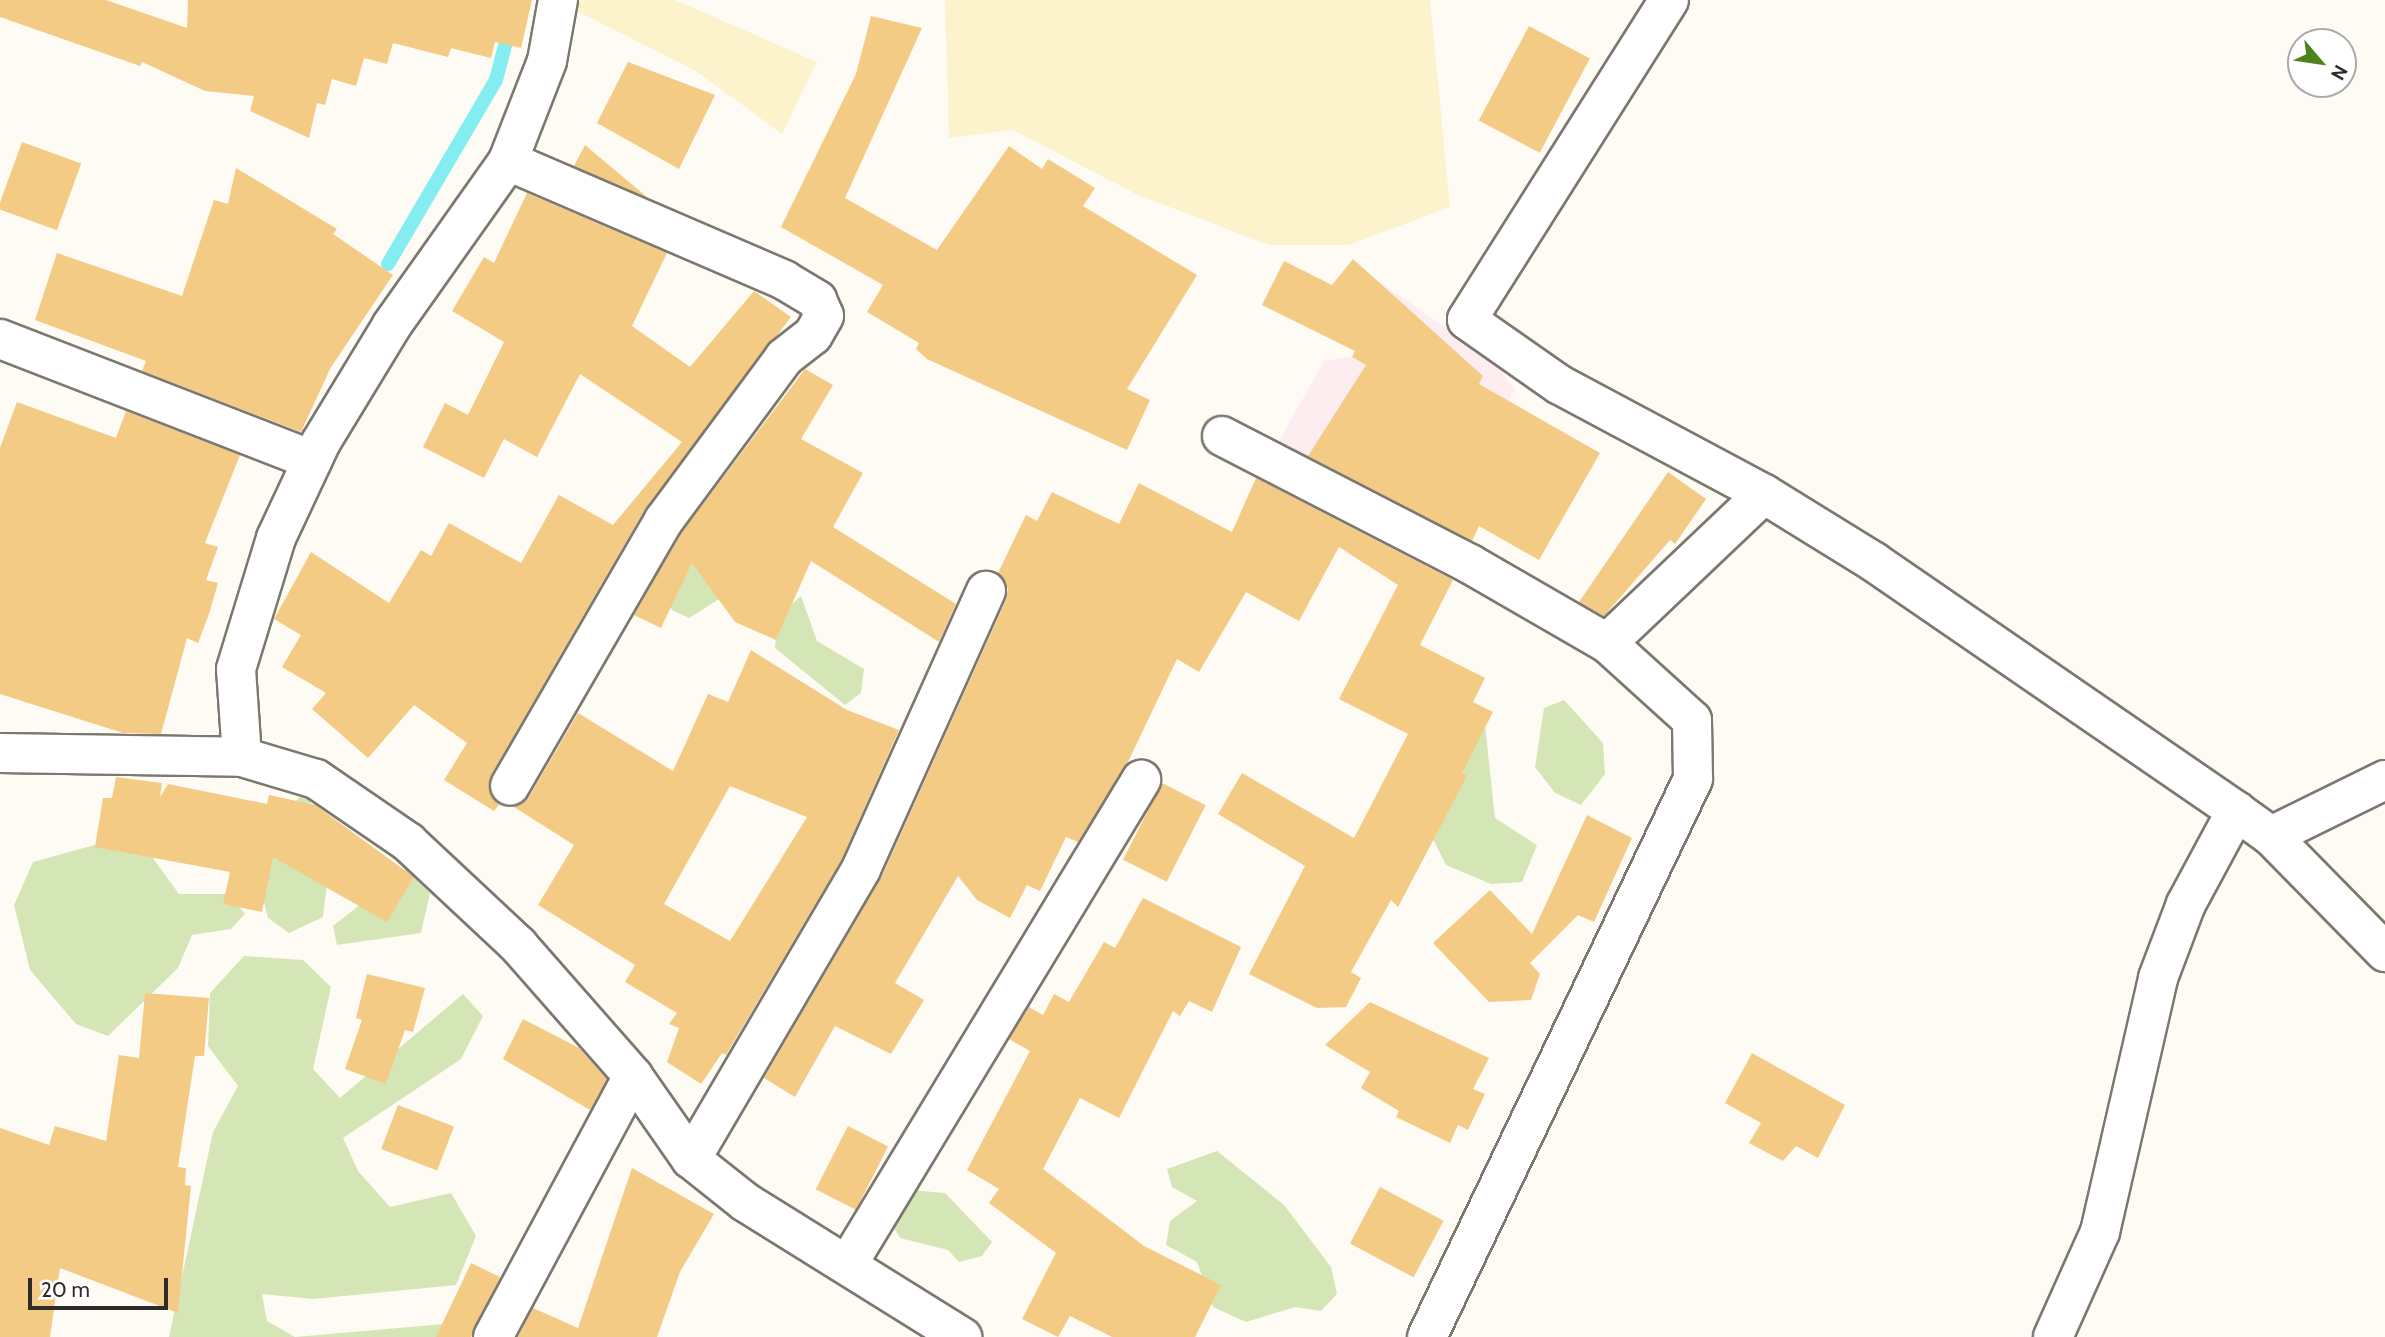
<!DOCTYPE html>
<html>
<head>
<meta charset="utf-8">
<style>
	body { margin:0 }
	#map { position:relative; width:2385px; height:1337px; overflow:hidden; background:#fefbf5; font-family:Cabin,sans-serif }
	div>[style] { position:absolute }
	.commercial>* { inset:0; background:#fdedf0 }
	.green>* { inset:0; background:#d4e6b5 }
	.sand>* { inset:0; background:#fcf2cc }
	.stream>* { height:14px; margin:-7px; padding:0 7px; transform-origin:7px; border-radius:7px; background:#83edf1 }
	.building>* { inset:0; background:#f3cb85; transform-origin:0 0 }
	.roads { filter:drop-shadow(2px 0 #7d786f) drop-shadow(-2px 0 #7d786f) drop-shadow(0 2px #7d786f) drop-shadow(0 -2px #7d786f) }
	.minor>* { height:38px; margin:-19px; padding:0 19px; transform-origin:19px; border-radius:19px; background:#fff }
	span { translate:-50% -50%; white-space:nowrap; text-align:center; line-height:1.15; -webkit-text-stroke:6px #fff; paint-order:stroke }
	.north { position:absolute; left:2287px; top:28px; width:70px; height:70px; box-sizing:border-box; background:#fff; border:2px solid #abaaa9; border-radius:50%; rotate:119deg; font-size:19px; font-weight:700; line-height:28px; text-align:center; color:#2e2b28 }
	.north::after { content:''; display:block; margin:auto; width:24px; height:32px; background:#4e831a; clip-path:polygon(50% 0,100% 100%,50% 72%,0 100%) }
	.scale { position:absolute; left:28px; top:1278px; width:140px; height:32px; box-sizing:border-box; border:4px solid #2e2b28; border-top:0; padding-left:9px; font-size:21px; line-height:24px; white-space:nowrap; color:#2e2b28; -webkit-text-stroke:5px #fff; paint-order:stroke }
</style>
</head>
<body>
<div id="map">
	<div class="commercial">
		<div style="clip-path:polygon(1377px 280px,1492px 360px,1515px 389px,1439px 531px,1275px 448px,1324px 361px,1352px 356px,1390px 297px)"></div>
	</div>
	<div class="green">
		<div style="clip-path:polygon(694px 549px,732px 591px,689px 618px,672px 610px,647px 574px)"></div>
		<div style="clip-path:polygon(801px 596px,817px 641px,864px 669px,861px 693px,845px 705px,775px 648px,778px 616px)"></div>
		<div style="clip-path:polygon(1564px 700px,1603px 743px,1605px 774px,1581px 805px,1555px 793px,1535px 767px,1544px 708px)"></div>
		<div style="clip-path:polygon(1485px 725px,1495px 818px,1537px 845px,1522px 882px,1491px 884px,1446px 865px,1433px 839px,1454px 757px)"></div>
		<div style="clip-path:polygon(307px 789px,328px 875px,323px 917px,289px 933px,268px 918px,260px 887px,282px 816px)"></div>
		<div style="clip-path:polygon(116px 839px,144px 846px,179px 894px,229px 894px,245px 914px,231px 929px,192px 935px,178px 968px,108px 1036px,76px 1024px,30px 970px,14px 905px,33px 862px)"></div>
		<div style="clip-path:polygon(405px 869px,430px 893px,421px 933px,337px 945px,333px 926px)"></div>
		<div style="clip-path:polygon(244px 956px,303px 960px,331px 987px,313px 1069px,340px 1098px,463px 994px,483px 1016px,461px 1059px,343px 1138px,358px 1171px,390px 1207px,451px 1193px,476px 1236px,456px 1285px,313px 1299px,262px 1294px,267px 1321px,295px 1337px,444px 1324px,460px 1337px,169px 1337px,213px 1132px,238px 1086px,208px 1046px,210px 993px)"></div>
		<div style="clip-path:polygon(1217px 1151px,1284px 1205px,1331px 1267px,1337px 1294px,1321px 1311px,1295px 1307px,1246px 1322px,1213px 1307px,1197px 1262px,1166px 1245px,1170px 1221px,1197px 1201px,1172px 1187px,1167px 1169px)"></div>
		<div style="clip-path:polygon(910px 1190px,945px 1193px,992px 1242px,982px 1256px,959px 1262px,948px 1250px,900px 1238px,886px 1215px)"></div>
	</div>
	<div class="sand">
		<div style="clip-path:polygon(555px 0,675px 0,817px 62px,782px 134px,696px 71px)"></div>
		<div style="clip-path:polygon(945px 0,1430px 0,1450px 207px,1349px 245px,1269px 245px,1136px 194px,1013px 130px,949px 138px)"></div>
	</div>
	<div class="stream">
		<div style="left:388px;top:264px;width:213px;rotate:-59.6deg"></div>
		<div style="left:496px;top:80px;width:83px;rotate:-75.3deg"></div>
	</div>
	<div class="building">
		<div style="clip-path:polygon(0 0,106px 0,187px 28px,188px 0,532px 0,521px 48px,495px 42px,491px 58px,451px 48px,448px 57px,393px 43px,387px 64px,364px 58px,356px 86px,332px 79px,325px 105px,317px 103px,309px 138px,250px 111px,254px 96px,205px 91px,142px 62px,140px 66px,0 17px)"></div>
		<div style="clip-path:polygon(871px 16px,922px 28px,845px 198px,937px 250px,1009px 146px,1042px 169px,1048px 159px,1095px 188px,1083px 206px,1197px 275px,1127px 389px,1150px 400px,1127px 450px,927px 359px,916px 349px,919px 343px,867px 312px,883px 285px,781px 227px,856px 74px)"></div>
		<div style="left:1529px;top:26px;width:69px;height:107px;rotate:28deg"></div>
		<div style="clip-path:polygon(628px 62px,715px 95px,679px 169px,597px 123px)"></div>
		<div style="left:22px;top:142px;width:63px;height:71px;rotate:20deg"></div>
		<div style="clip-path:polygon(585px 145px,648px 198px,574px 166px)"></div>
		<div style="clip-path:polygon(236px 168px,337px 229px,333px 234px,393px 275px,331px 367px,301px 432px,142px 371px,146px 361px,35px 320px,57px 253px,182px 296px,214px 200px,228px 204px)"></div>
		<div style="clip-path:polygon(527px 193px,667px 253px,632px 326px,690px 367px,754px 291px,791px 317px,645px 509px,491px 775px,491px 796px,499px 805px,494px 811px,444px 780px,467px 743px,414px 705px,368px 758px,312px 709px,326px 693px,282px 667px,301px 635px,274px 619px,311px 552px,389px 603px,421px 550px,431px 556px,449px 523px,521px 563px,559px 495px,613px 525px,682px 442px,580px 374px,537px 457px,504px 439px,484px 478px,423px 447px,445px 403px,468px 415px,504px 342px,452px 311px,484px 257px,494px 263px)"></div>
		<div style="clip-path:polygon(1353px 259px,1483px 376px,1479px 384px,1600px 453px,1539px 560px,1479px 526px,1472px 541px,1308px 456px,1366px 365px,1352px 357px,1355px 351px,1262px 305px,1284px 261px,1332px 285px)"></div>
		<div style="clip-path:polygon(805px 369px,833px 385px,801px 439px,863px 473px,833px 527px,956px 604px,939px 642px,811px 561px,776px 640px,735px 622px,692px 563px,661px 628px,634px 615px,682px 532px)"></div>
		<div style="clip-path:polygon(17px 402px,116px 438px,126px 411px,240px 455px,205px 543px,218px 547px,206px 580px,218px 583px,209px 614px,198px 643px,187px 638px,161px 734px,123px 733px,0 694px,0 448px)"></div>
		<div style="clip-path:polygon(1668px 472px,1706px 499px,1675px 544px,1670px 540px,1604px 616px,1579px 602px)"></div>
		<div style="clip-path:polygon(1256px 478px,1453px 580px,1420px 645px,1485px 678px,1473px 702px,1493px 712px,1462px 773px,1467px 776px,1398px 907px,1391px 900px,1351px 972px,1361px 978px,1346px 1007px,1317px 1008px,1249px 974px,1305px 866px,1218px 814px,1242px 773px,1354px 838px,1408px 734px,1339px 699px,1398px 585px,1339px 547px,1299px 621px,1246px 592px,1199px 672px,1177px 659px,1127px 764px,1078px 842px,1066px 837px,1040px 891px,1027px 885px,1010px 918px,977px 900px,958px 876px,895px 983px,924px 1000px,891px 1054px,835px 1026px,795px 1097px,764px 1078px,881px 878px,1006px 600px,1008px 588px,998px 573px,1026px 515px,1037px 521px,1052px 492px,1119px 524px,1139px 483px,1232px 532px)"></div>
		<div style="clip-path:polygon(evenodd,751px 650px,847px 710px,899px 730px,842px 859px,726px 1055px,722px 1053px,701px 1084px,667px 1062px,679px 1028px,669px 1024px,677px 1013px,625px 982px,635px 965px,538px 905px,574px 845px,514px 807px,529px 797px,578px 713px,673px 771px,708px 694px,728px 702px,751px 650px,730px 786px,807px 817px,730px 941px,664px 904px,730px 786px)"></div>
		<div style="clip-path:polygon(116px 777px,162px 783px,160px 797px,168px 784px,267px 804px,269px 795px,315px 805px,414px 877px,387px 922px,273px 857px,262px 912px,223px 904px,230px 872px,95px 847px,103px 798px,112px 798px)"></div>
		<div style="left:1162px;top:783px;width:49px;height:86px;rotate:27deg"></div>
		<div style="clip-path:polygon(1587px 815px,1632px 838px,1594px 922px,1578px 915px,1530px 963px,1540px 974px,1531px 1000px,1489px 1002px,1433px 943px,1490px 890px,1532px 934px)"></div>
		<div style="clip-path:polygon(1143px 898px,1241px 947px,1212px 1012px,1189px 1001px,1180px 1016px,1173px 1011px,1119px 1118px,1080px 1098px,1043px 1169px,1144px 1246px,1221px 1285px,1195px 1337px,1112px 1337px,1070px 1316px,1058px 1337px,1022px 1319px,1056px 1253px,989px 1203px,999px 1189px,967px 1170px,1030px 1051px,1009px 1039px,1029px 1007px,1043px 1015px,1054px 994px,1069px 1002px,1104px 942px,1115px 948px)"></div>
		<div style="clip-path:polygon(367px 974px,425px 988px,413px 1032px,405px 1030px,386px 1084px,345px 1069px,362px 1020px,356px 1018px)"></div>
		<div style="clip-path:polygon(145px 993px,209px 998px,204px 1056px,195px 1056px,178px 1167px,186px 1168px,185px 1185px,191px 1186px,178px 1313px,60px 1268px,50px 1337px,0 1337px,0 1128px,49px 1145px,55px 1126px,106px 1141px,119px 1055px,139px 1058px)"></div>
		<div style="clip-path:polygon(1370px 1002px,1489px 1058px,1473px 1089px,1485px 1094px,1468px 1130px,1458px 1125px,1450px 1143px,1396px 1117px,1399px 1111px,1361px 1088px,1370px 1072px,1325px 1045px)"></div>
		<div style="clip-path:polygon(523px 1019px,579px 1048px,607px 1079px,590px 1110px,503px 1059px)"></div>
		<div style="clip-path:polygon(1752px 1053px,1845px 1105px,1818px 1158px,1796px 1146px,1783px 1161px,1749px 1143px,1761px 1123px,1725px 1103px)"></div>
		<div style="left:398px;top:1105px;width:60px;height:47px;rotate:21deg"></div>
		<div style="left:848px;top:1126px;width:45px;height:71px;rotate:27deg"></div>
		<div style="clip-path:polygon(632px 1168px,714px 1214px,680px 1272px,657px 1337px,518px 1337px,533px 1308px,578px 1328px)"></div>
		<div style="left:1380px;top:1187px;width:72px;height:64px;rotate:28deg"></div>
		<div style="clip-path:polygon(471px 1263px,500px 1277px,471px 1337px,436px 1337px)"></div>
	</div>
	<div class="roads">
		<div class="minor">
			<div style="left:1669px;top:0;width:378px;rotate:122.3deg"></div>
			<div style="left:1467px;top:320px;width:113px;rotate:35deg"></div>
			<div style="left:1560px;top:385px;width:231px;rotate:28.1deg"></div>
			<div style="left:1764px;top:494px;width:129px;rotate:31.7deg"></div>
			<div style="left:1874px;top:562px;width:439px;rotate:34.5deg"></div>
			<div style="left:2236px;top:811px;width:43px;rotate:35.5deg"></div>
			<div style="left:2271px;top:836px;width:163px;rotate:45.5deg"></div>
			<div style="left:508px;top:161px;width:301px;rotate:23.3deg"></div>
			<div style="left:784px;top:280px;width:39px;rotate:31deg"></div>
			<div style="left:817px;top:300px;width:17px;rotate:66deg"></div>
			<div style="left:824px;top:316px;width:22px;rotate:120deg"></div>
			<div style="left:813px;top:335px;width:37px;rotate:142deg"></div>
			<div style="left:784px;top:358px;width:202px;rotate:126.5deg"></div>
			<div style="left:664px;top:520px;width:307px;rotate:120.1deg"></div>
			<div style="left:0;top:339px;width:335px;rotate:21.2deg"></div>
			<div style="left:1222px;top:436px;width:279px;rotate:27.3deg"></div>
			<div style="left:1470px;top:564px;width:158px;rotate:30deg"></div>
			<div style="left:0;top:753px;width:242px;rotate:0.9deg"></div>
			<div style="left:242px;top:757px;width:77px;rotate:16.6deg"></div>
			<div style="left:316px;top:779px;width:112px;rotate:34.4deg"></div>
			<div style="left:408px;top:842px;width:151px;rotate:43.1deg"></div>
			<div style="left:518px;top:945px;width:174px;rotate:48.7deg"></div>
			<div style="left:633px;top:1076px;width:101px;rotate:55.1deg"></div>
			<div style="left:691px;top:1159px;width:69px;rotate:38.5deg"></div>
			<div style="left:745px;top:1202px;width:256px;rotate:31.9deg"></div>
			<div style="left:242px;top:757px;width:88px;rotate:-93.9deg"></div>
			<div style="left:236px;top:669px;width:137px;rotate:-73deg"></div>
			<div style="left:276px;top:538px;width:106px;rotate:-64.9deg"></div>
			<div style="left:321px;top:442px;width:137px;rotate:-58.7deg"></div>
			<div style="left:392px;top:325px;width:201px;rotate:-54.7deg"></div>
			<div style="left:508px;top:161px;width:107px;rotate:-68.7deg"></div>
			<div style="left:547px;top:61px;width:62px;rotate:-79.8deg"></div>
			<div style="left:2271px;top:836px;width:127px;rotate:-26.2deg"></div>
			<div style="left:691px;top:1159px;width:336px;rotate:-59.6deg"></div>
			<div style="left:861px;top:869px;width:305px;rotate:-65.8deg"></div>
			<div style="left:849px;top:1262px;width:564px;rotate:-58.79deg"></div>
			<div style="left:493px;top:1337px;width:296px;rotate:-61.8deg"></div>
			<div style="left:1427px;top:1337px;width:618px;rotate:-64.51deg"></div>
			<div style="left:1693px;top:779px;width:59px;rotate:-91deg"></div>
			<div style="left:1692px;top:720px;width:115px;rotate:-137.8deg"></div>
			<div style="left:1607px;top:643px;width:216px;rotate:-43.5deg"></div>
			<div style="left:2053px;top:1337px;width:115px;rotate:-65.9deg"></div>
			<div style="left:2100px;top:1232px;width:261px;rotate:-77.1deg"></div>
			<div style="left:2158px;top:978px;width:79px;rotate:-69.3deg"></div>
			<div style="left:2186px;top:904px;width:106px;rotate:-61.7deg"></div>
		</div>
	</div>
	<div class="north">N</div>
	<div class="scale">20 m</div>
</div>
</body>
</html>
